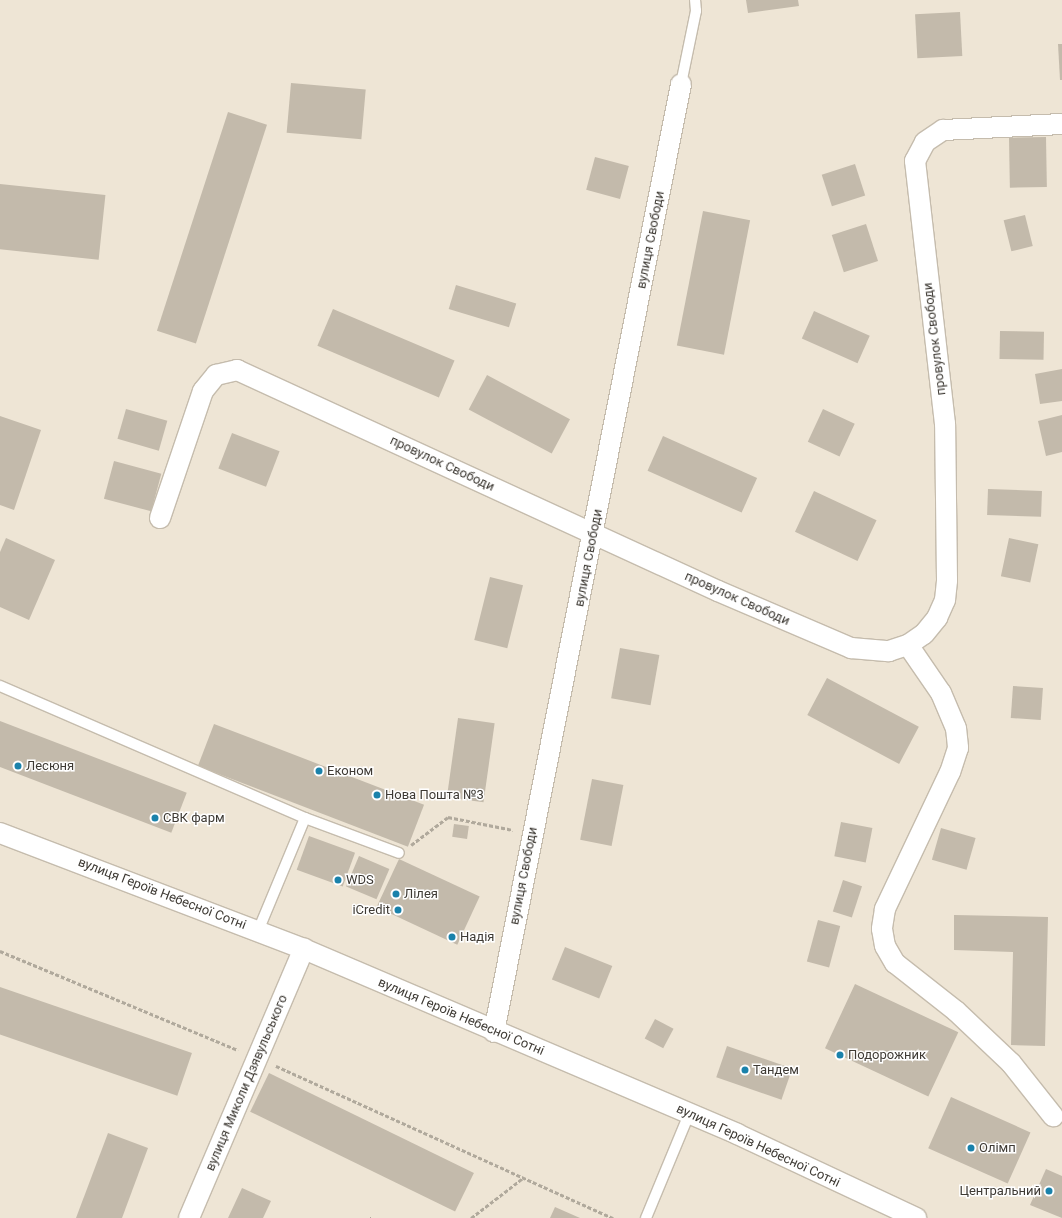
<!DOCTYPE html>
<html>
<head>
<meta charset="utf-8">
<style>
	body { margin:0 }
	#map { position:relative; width:1062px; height:1218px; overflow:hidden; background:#eee5d5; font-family:Roboto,sans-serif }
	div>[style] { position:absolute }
	.building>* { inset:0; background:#c3baab; transform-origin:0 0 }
	.path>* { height:2.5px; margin-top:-1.25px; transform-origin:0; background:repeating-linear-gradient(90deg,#b0a99c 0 4px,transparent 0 6px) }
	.roads { filter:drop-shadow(1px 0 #c5bcad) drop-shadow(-1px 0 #c5bcad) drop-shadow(0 1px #c5bcad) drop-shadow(0 -1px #c5bcad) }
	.lane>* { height:10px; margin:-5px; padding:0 5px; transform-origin:5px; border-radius:5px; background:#fff }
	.street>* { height:20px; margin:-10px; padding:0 10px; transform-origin:10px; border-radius:10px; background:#fff }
	.dots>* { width:11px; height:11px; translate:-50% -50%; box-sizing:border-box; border:2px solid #fff; border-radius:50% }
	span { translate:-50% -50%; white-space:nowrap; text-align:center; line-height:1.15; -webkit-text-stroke:3px #fff; paint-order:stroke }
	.street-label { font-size:13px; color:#3e3a34 }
	.poi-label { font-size:13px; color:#3e3a34 }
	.left { translate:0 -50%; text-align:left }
	.right { translate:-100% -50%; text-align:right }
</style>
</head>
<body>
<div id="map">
	<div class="building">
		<div style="clip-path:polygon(746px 0,798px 0,799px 6px,748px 13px)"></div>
		<div style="left:960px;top:12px;width:44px;height:45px;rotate:87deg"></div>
		<div style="clip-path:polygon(1058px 44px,1062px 44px,1062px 80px,1060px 80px)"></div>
		<div style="left:291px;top:83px;width:75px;height:50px;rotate:5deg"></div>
		<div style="left:228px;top:112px;width:41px;height:230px;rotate:18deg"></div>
		<div style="left:1046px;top:137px;width:50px;height:37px;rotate:89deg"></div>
		<div style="left:595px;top:157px;width:35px;height:34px;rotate:15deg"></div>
		<div style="left:855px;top:164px;width:33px;height:35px;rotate:72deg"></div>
		<div style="left:0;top:184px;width:106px;height:65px;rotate:6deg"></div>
		<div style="left:703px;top:211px;width:48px;height:137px;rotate:11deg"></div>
		<div style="left:1025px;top:215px;width:32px;height:22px;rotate:76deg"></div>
		<div style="left:866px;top:224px;width:39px;height:36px;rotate:72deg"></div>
		<div style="left:456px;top:285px;width:63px;height:25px;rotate:17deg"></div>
		<div style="left:333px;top:309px;width:132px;height:40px;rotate:23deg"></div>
		<div style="left:814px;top:311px;width:61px;height:30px;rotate:24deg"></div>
		<div style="left:1000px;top:331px;width:44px;height:28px;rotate:1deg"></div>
		<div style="clip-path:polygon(1062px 369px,1062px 401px,1040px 404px,1035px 374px)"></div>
		<div style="left:487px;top:375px;width:94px;height:39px;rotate:28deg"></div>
		<div style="left:126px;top:409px;width:43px;height:31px;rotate:16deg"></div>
		<div style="left:823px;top:409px;width:35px;height:36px;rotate:25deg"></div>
		<div style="clip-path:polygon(1062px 415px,1062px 452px,1046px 456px,1038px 421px)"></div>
		<div style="clip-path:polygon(0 416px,41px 430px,14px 510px,0 505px)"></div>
		<div style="left:232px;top:433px;width:51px;height:38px;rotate:21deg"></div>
		<div style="left:663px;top:436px;width:103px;height:38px;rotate:24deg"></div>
		<div style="left:114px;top:461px;width:49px;height:39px;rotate:15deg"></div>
		<div style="left:988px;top:489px;width:54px;height:26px;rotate:2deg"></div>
		<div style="left:814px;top:491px;width:69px;height:45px;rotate:25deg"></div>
		<div style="clip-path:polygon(6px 538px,55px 560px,29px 620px,0 607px,0 552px)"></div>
		<div style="left:1009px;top:538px;width:30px;height:39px;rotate:12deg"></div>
		<div style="left:490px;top:577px;width:34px;height:65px;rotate:14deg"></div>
		<div style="left:620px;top:648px;width:40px;height:51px;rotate:10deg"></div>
		<div style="left:827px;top:678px;width:104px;height:42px;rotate:28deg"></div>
		<div style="left:1013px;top:686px;width:30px;height:32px;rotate:4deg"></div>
		<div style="left:458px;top:718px;width:37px;height:80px;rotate:8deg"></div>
		<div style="left:0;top:721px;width:200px;height:43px;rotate:21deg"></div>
		<div style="left:214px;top:724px;width:225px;height:45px;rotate:21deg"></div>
		<div style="left:592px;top:779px;width:32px;height:62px;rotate:11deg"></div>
		<div style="left:841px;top:822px;width:32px;height:35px;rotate:11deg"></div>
		<div style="left:454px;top:824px;width:15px;height:13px;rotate:8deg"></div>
		<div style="left:941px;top:828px;width:36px;height:33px;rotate:16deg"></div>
		<div style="left:309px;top:836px;width:49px;height:36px;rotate:20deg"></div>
		<div style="left:359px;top:856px;width:33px;height:33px;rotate:23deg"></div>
		<div style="left:399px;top:859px;width:89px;height:53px;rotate:25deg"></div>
		<div style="left:843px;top:880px;width:20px;height:33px;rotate:18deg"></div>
		<div style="clip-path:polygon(954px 915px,1048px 917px,1045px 1046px,1011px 1045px,1013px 952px,954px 950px)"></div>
		<div style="left:818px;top:920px;width:23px;height:43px;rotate:15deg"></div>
		<div style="left:565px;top:947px;width:51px;height:35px;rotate:22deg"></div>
		<div style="left:855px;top:984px;width:114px;height:71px;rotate:25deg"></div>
		<div style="left:0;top:987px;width:203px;height:45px;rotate:19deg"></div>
		<div style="left:655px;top:1019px;width:21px;height:22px;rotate:28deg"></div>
		<div style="left:727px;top:1046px;width:69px;height:33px;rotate:19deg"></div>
		<div style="left:269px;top:1073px;width:228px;height:43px;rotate:26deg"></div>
		<div style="left:951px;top:1097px;width:87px;height:56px;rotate:24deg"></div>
		<div style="clip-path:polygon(108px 1133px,148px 1148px,122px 1218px,76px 1218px)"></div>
		<div style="clip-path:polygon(1046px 1169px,1062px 1176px,1062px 1218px,1030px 1205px)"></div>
		<div style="clip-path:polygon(242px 1188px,271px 1201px,263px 1218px,228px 1218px)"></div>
		<div style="clip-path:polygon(555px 1207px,580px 1218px,550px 1218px)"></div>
	</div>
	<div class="path">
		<div style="left:411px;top:845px;width:46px;rotate:-37.1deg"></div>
		<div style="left:448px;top:817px;width:66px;rotate:11.3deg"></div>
		<div style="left:0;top:951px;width:258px;rotate:22.6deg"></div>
		<div style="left:276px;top:1066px;width:370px;rotate:24.3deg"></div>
		<div style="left:370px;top:1218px;width:1px"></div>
		<div style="left:471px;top:1218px;width:66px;rotate:-37.6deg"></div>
	</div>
	<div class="roads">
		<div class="lane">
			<div style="left:681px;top:84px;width:75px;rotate:-78.4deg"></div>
			<div style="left:696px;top:11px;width:11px;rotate:-95deg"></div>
			<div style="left:0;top:686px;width:332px;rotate:23.4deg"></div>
			<div style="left:305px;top:818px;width:100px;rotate:20.4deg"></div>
			<div style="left:258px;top:931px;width:122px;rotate:-67.4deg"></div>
			<div style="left:646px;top:1218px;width:113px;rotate:-67.5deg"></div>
		</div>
		<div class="street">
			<div style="left:160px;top:518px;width:134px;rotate:-71.3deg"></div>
			<div style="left:203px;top:391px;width:21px;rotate:-51deg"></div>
			<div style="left:216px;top:375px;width:22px;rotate:-13deg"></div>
			<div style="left:237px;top:370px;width:529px;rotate:24.68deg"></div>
			<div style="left:718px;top:591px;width:145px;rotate:23.2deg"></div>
			<div style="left:851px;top:648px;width:38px;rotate:5deg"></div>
			<div style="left:889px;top:651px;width:20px;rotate:-18deg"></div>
			<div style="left:908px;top:645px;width:19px;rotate:-35deg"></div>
			<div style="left:924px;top:634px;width:21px;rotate:-51deg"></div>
			<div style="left:937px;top:618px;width:20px;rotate:-66deg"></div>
			<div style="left:945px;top:600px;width:20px;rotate:-84deg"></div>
			<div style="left:947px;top:580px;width:156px;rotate:-90.7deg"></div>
			<div style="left:945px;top:424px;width:265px;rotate:-96.5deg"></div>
			<div style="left:915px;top:161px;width:21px;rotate:-62deg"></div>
			<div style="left:925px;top:142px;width:22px;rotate:-34deg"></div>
			<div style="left:943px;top:130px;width:119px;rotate:-2.9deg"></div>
			<div style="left:908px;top:645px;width:58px;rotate:55.5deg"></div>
			<div style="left:941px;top:693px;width:38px;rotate:67deg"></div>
			<div style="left:956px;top:728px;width:20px;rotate:84deg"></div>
			<div style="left:958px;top:748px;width:25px;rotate:108deg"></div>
			<div style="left:950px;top:772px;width:152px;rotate:115.4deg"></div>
			<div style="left:885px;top:909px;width:20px;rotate:99deg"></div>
			<div style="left:882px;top:929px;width:17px;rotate:80deg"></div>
			<div style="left:885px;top:946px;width:20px;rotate:60deg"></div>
			<div style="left:895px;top:963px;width:78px;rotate:38.2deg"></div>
			<div style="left:956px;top:1011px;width:76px;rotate:43.4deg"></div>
			<div style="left:1011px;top:1063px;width:68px;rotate:51.6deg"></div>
			<div style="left:0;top:833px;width:325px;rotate:20.9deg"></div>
			<div style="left:304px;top:949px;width:471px;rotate:23.1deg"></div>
			<div style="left:737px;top:1134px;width:198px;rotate:25.1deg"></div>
			<div style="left:494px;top:1032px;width:966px;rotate:-78.84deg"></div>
			<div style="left:189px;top:1218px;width:293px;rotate:-66.9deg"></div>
		</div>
	</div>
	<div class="dots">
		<div style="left:18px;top:766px;background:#1a82ab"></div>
		<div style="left:319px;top:771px;background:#1a82ab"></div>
		<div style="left:377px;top:795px;background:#1a82ab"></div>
		<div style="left:155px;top:818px;background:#1a82ab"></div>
		<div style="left:338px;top:880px;background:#1a82ab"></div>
		<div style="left:396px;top:894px;background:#1a82ab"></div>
		<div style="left:398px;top:910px;background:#1a82ab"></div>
		<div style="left:452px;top:937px;background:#1a82ab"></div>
		<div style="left:840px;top:1055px;background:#1a82ab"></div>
		<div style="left:745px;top:1070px;background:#1a82ab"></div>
		<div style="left:971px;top:1148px;background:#1a82ab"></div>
		<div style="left:1049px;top:1191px;background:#1a82ab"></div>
	</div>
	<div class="street-label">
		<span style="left:651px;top:240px;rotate:-79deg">вулиця Свободи</span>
		<span style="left:935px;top:339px;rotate:-97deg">провулок Свободи</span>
		<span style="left:442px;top:464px;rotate:25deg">провулок Свободи</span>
		<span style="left:589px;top:558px;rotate:-79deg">вулиця Свободи</span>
		<span style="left:737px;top:599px;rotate:24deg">провулок Свободи</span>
		<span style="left:524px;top:876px;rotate:-79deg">вулиця Свободи</span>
		<span style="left:162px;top:894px;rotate:21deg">вулиця Героїв Небесної Сотні</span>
		<span style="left:461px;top:1017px;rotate:23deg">вулиця Героїв Небесної Сотні</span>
		<span style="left:247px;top:1083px;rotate:-67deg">вулиця Миколи Дзявульського</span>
		<span style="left:758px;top:1146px;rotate:25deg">вулиця Героїв Небесної Сотні</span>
	</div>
	<div class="poi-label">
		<span class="left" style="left:26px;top:766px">Лесюня</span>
		<span class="left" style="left:327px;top:771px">Економ</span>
		<span class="left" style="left:385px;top:795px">Нова Пошта №3</span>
		<span class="left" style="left:163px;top:818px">СВК фарм</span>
		<span class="left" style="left:346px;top:880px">WDS</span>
		<span class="left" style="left:404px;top:894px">Лілея</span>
		<span class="right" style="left:390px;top:910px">iCredit</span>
		<span class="left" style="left:460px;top:937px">Надія</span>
		<span class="left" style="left:848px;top:1055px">Подорожник</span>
		<span class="left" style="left:753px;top:1070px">Тандем</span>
		<span class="left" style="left:979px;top:1148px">Олімп</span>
		<span class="right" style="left:1041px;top:1191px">Центральний</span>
	</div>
</div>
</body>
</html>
